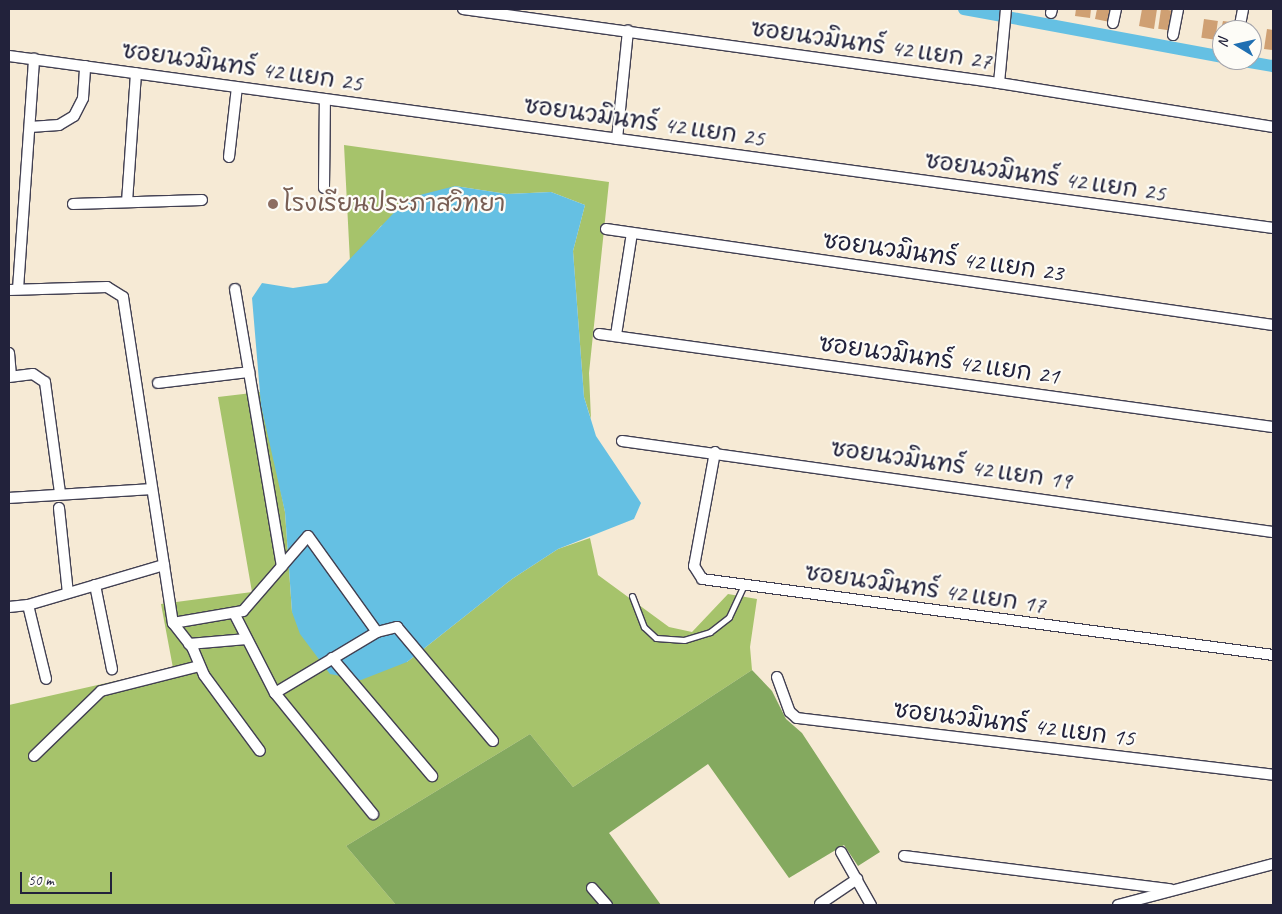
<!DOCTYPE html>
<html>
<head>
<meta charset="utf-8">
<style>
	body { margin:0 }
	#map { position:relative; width:1282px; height:914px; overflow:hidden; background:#f6ead5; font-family:Caveat,"Playpen Sans Thai",sans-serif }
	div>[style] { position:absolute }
	.green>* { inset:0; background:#a6c36b }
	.forest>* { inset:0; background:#84a95f }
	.water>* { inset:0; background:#65c0e3 }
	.canal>* { height:12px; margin:-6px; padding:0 6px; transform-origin:6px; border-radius:6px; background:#65c0e3 }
	.building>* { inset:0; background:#cfa073; transform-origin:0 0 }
	.roads { filter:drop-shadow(1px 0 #424052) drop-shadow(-1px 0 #424052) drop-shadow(0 1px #424052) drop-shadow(0 -1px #424052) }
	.lane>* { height:5px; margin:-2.5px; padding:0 2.5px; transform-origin:2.5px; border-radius:2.5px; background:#fff }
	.street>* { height:10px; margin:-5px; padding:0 5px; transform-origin:5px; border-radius:5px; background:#fff }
	.dots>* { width:14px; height:14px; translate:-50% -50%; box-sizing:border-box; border:2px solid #fdfcf7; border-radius:50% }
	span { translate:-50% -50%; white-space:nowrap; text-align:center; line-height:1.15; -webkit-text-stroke:4.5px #fdfcf7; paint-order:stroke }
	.street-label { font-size:24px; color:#22223b }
	.education-label { font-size:24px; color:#785e54 }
	.left { translate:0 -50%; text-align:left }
	.frame { position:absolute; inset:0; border:10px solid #22223b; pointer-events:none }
	.north { position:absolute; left:1212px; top:20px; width:50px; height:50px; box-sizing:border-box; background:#fdfcf7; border:1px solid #a5a5ac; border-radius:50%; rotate:279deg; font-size:14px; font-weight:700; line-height:20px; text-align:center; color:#22223b }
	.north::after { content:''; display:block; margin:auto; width:18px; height:22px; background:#1f6fb2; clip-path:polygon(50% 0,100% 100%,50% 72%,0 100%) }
	.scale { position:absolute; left:20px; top:872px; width:92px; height:22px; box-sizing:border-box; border:2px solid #22223b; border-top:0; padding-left:6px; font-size:15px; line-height:18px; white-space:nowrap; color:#22223b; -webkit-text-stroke:4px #fdfcf7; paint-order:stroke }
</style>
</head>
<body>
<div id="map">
	<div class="green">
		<div style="clip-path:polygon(344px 145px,609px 182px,589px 373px,591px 419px,584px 397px,573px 251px,585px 205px,551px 192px,507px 194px,455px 186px,381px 226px,350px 262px)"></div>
		<div style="clip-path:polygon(261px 392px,285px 512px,292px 612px,407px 662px,512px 579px,558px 549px,590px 538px,598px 575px,669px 627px,692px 632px,728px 594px,757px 599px,750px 647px,752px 670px,573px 787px,530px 734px,346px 846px,396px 905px,9px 905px,9px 705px,173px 668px,161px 604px,252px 592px,218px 397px)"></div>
	</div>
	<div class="forest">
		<div style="clip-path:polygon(752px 670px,772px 691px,786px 719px,802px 733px,880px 852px,858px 866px,844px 845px,789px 878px,708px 764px,609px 833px,661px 905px,396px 905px,346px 846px,530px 734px,573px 787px)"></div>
	</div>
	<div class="water">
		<div style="clip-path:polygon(455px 186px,507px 194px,551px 192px,585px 205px,573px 251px,584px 397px,596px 436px,641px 503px,634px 519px,558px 549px,512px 579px,407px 662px,361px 680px,330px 674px,300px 634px,292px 612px,285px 512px,261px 405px,252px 298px,262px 283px,293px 288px,327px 283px,408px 198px)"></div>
	</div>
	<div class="canal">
		<div style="left:964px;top:9px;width:262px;rotate:10.5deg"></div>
		<div style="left:1238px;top:60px;width:36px;rotate:10deg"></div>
	</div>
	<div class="building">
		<div style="clip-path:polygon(1076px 9px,1091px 9px,1090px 18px,1075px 16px)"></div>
		<div style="clip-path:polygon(1097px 9px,1112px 9px,1110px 22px,1095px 19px)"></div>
		<div style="clip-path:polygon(1142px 9px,1157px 9px,1154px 29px,1139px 26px)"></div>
		<div style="left:1161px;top:9px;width:14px;height:20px;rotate:8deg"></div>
		<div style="left:1204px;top:19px;width:14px;height:19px;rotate:8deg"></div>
		<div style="clip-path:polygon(1223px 21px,1238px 23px,1236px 30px,1221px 30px)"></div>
		<div style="clip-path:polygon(1267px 29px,1273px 30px,1273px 50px,1264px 49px)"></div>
	</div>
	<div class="roads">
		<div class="lane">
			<div style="left:632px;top:596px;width:33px;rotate:69deg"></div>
			<div style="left:644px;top:627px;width:16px;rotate:43deg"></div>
			<div style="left:656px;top:638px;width:28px;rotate:4deg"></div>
			<div style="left:684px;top:640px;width:27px;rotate:-17deg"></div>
			<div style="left:710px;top:632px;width:24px;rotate:-38deg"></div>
			<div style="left:729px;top:617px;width:35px;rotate:-65deg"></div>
		</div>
		<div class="street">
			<div style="left:463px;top:9px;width:541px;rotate:7.86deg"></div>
			<div style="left:999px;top:83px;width:278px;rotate:9.1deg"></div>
			<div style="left:1051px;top:13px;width:4px;rotate:-76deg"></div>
			<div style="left:1113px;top:23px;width:14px;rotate:-78deg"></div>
			<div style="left:1239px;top:30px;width:21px;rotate:-79deg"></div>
			<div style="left:1173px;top:35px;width:26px;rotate:-79deg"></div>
			<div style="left:9px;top:56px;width:1276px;rotate:7.75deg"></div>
			<div style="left:999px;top:83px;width:74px;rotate:-84.6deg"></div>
			<div style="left:30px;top:127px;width:29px;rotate:-4deg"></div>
			<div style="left:59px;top:125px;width:17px;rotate:-31deg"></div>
			<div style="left:74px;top:116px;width:20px;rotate:-63deg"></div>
			<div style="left:83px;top:98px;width:32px;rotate:-86deg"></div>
			<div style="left:617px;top:139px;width:109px;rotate:-84.2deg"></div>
			<div style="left:229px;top:157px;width:70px;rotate:-83.5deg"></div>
			<div style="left:324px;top:188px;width:89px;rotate:-89.4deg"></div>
			<div style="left:127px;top:202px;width:129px;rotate:-86deg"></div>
			<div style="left:73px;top:204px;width:129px;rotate:-1.8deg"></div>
			<div style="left:606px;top:229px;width:674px;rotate:8.19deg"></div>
			<div style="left:18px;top:289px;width:231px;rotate:-86deg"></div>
			<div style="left:235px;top:289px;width:281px;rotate:80.4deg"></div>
			<div style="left:9px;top:290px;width:98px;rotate:-1.8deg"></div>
			<div style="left:107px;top:287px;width:19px;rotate:32deg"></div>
			<div style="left:123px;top:297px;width:330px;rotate:81.3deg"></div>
			<div style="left:173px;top:623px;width:33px;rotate:52deg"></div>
			<div style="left:193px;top:649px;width:28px;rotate:67deg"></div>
			<div style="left:204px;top:675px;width:94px;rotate:53.6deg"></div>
			<div style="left:599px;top:334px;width:680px;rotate:7.86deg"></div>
			<div style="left:616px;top:335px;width:103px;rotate:-81.1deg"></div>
			<div style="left:9px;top:353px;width:23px;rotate:85deg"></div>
			<div style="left:9px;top:377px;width:24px;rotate:-7deg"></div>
			<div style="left:33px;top:374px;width:14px;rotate:34deg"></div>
			<div style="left:45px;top:382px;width:112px;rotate:82.3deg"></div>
			<div style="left:158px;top:383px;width:92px;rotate:-6.9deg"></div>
			<div style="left:622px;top:441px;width:657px;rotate:7.96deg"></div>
			<div style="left:715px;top:452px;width:116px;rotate:100.4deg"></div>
			<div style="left:694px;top:566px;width:15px;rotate:58deg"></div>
			<div style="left:702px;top:579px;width:576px;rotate:7.58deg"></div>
			<div style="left:9px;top:498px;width:143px;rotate:-3.6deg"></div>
			<div style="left:59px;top:508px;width:85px;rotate:84deg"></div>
			<div style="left:95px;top:585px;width:86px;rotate:78.6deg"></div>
			<div style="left:28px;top:605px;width:76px;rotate:76.3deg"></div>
			<div style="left:9px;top:607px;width:19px;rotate:-6deg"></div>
			<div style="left:28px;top:605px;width:142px;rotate:-16.4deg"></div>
			<div style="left:234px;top:613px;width:90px;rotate:62.9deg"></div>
			<div style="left:275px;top:693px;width:156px;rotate:51deg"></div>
			<div style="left:173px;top:623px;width:71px;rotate:-9.7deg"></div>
			<div style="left:243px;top:611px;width:99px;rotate:-49.1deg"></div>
			<div style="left:308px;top:536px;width:118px;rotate:54.3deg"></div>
			<div style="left:377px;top:632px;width:21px;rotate:-14deg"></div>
			<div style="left:397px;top:627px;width:149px;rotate:49.9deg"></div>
			<div style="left:189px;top:644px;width:58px;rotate:-4.9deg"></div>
			<div style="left:332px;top:658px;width:155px;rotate:49.7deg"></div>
			<div style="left:777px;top:677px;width:37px;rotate:70deg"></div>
			<div style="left:790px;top:712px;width:9px;rotate:41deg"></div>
			<div style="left:797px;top:718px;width:479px;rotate:6.8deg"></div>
			<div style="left:275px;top:693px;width:119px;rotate:-30.9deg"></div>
			<div style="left:34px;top:756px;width:93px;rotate:-44.1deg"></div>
			<div style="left:101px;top:691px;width:101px;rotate:-14.3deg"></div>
			<div style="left:841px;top:852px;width:61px;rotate:60.5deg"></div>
			<div style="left:904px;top:856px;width:268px;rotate:7.1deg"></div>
			<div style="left:592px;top:888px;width:23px;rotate:49deg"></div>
			<div style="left:820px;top:904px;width:45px;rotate:-34deg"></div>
			<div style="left:1118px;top:905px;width:160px;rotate:-14.8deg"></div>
		</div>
	</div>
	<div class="dots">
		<div style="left:273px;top:204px;background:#8d6e63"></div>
	</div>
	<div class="street-label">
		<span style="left:871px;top:45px;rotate:8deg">ซอยนวมินทร์ 42 แยก 27</span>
		<span style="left:242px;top:67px;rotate:8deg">ซอยนวมินทร์ 42 แยก 25</span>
		<span style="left:644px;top:122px;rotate:8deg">ซอยนวมินทร์ 42 แยก 25</span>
		<span style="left:1045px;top:177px;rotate:8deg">ซอยนวมินทร์ 42 แยก 25</span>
		<span style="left:943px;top:257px;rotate:8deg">ซอยนวมินทร์ 42 แยก 23</span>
		<span style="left:939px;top:360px;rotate:8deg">ซอยนวมินทร์ 42 แยก 21</span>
		<span style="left:951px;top:465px;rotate:8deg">ซอยนวมินทร์ 42 แยก 19</span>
		<span style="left:925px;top:589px;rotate:8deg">ซอยนวมินทร์ 42 แยก 17</span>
		<span style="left:1014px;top:724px;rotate:7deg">ซอยนวมินทร์ 42 แยก 15</span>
	</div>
	<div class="education-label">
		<span class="left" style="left:283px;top:204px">โรงเรียนประภาสวิทยา</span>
	</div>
	<div class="frame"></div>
	<div class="north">N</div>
	<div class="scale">50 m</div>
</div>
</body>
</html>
